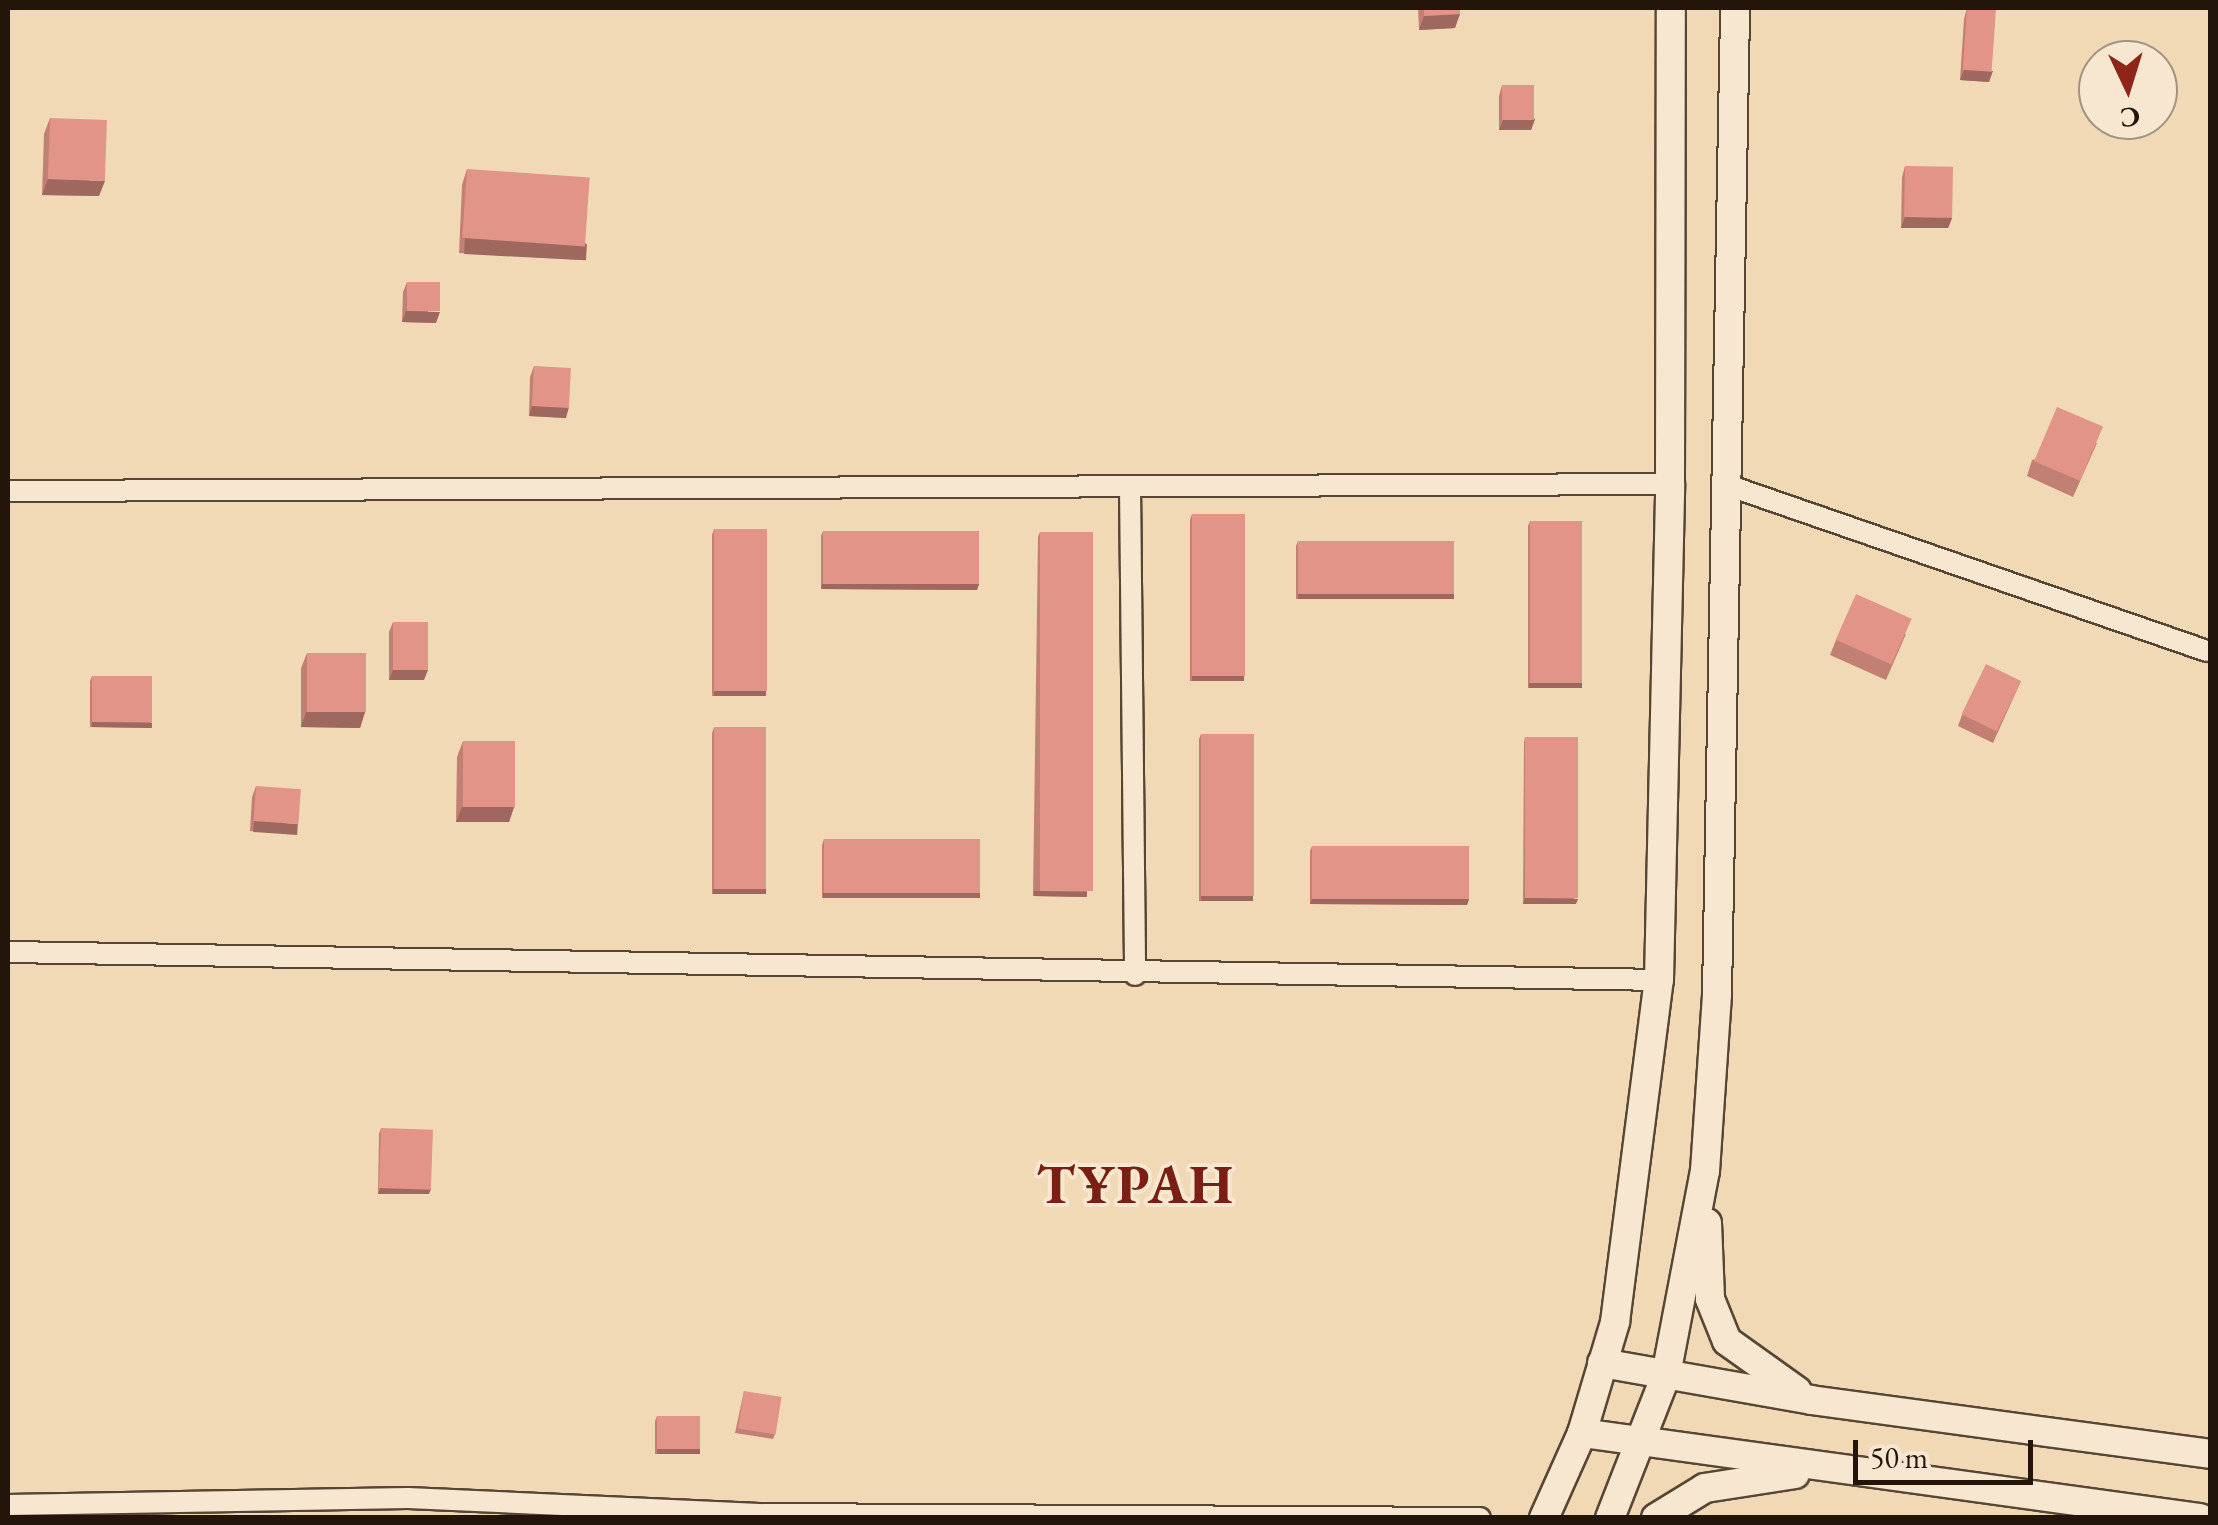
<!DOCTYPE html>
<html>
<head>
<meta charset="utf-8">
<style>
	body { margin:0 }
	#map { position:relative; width:2218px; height:1525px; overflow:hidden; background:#f2d9b6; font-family:"EB Garamond",serif }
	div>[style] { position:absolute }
	.roads { filter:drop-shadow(2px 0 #574634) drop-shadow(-2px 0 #574634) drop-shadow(0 2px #574634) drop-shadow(0 -2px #574634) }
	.street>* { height:20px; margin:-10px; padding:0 10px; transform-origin:10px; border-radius:10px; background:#f7e6d0 }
	.secondary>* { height:28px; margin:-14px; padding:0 14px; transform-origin:14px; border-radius:14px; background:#f7e6d0 }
	.wall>* { inset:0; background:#c27f74 }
	.shaded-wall>* { inset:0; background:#9e685e; transform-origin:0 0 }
	.building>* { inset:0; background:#e19487; transform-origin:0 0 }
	span { translate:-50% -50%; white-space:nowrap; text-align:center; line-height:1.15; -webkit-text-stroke:8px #f7e6d0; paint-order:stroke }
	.district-label { font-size:55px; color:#7a1f14; font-weight:700; letter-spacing:2.5px }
	.frame { position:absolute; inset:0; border:10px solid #231509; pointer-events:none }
	.north { position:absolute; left:2078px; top:40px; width:100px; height:100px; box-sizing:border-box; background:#f7e6d0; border:2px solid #a29280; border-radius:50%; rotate:176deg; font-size:28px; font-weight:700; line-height:40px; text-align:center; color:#231509 }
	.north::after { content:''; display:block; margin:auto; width:35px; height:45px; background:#8f2418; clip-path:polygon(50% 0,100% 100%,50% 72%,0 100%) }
	.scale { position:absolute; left:1853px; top:1440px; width:180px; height:45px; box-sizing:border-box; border:5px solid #231509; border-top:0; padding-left:12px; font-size:30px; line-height:35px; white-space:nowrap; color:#231509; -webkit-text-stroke:8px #f7e6d0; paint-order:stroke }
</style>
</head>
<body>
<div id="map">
	<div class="roads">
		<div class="street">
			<div style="left:1727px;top:485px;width:508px;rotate:19.08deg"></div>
			<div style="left:1130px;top:486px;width:489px;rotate:89.4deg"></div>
			<div style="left:8px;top:491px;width:1662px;rotate:-0.24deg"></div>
			<div style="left:8px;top:952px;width:1651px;rotate:0.97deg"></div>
			<div style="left:8px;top:1505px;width:400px;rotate:-1deg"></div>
			<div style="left:408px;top:1498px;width:357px;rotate:2.6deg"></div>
			<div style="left:765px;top:1514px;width:715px;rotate:0.32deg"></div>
		</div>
		<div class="secondary">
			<div style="left:1707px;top:1223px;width:76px;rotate:87.7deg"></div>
			<div style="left:1710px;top:1299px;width:45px;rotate:68deg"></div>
			<div style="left:1727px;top:1341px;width:86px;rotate:35.5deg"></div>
			<div style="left:1602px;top:1363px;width:212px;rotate:10deg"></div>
			<div style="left:1811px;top:1400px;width:403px;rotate:7.7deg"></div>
			<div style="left:1582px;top:1433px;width:624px;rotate:7.83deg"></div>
			<div style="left:1544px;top:1518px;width:93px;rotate:-65.9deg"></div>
			<div style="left:1582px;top:1433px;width:116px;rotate:-73.4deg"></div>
			<div style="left:1615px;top:1322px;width:345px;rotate:-82.7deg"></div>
			<div style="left:1659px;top:980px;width:496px;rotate:-88.7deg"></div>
			<div style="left:1670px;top:484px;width:476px;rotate:-89.9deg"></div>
			<div style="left:1610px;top:1518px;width:154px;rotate:-68.6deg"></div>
			<div style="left:1666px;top:1375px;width:208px;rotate:-79.2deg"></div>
			<div style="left:1705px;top:1171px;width:177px;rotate:-86.1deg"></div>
			<div style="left:1717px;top:994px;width:986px;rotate:-88.95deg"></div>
			<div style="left:1656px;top:1518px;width:57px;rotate:-31.5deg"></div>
			<div style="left:1705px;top:1488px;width:91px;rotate:-8.8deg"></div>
		</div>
	</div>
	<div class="wall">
		<div style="clip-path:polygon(1418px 8px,1460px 8px,1455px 28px,1419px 30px)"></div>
		<div style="clip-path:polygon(1967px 8px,1989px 82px,1960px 80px,1964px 19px)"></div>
		<div style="clip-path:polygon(1502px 85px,1535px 119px,1531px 130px,1499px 130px,1499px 96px)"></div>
		<div style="clip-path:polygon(50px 118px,99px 196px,42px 195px,44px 134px)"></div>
		<div style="clip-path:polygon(1905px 166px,1952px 218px,1948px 228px,1901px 228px,1902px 177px)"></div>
		<div style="clip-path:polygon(467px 169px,587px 244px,582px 260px,459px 253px,462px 185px)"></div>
		<div style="clip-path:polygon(407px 282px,436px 323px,402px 322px,403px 292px)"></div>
		<div style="clip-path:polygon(534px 366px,566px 418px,529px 416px,530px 377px)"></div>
		<div style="clip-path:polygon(2097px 443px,2073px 497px,2027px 476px,2032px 460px)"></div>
		<div style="clip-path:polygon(1192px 514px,1242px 681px,1190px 681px,1190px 520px)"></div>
		<div style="clip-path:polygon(1530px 521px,1580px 688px,1528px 688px,1528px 526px)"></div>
		<div style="clip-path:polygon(714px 529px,766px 691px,764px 696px,712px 696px,712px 535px)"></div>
		<div style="clip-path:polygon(823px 531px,979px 584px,977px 590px,821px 589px,821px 536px)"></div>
		<div style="clip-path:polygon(1040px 532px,1087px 892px,1085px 897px,1033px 896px,1038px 537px)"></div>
		<div style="clip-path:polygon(1298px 541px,1454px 594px,1452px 599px,1296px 599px,1296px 546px)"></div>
		<div style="clip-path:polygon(393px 622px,424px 680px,389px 680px,389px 632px)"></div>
		<div style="clip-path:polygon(1906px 634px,1886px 680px,1830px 655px,1836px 640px)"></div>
		<div style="clip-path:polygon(307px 653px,365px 712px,360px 728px,301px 727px,301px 668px)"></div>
		<div style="clip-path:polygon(92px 676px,152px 723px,150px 728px,90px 727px,90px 681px)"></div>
		<div style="clip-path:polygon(2021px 681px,1993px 743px,1958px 726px,1962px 715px)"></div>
		<div style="clip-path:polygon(714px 727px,764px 894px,712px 894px,712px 733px)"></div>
		<div style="clip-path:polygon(1201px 734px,1251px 901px,1199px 901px,1199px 739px)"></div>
		<div style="clip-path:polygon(1525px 737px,1576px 904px,1523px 904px,1524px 742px)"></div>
		<div style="clip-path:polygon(463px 741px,514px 807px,509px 822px,456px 822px,457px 757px)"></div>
		<div style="clip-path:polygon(256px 786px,294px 834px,250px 831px,252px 797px)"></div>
		<div style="clip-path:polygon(824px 839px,980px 893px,978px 898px,822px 898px,822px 845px)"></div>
		<div style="clip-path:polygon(1312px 846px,1469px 899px,1467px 905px,1310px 904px,1310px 851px)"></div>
		<div style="clip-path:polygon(381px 1128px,429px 1194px,378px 1194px,379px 1134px)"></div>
		<div style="clip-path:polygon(744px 1391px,775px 1434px,773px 1439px,735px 1433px)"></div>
		<div style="clip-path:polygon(657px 1416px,698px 1454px,655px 1454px,655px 1421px)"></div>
	</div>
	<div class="shaded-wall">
		<div style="clip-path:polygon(1460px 14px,1455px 28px,1419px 30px,1424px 16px)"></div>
		<div style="clip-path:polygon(1964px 70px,1993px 71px,1989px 82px,1960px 80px)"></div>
		<div style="clip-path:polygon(1535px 119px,1531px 130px,1499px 130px,1503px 120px)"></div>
		<div style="clip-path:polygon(48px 179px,105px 181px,99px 196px,42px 195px)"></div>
		<div style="clip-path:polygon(1905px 217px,1952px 218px,1948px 228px,1901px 228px)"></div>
		<div style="left:465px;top:238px;width:122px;height:16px;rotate:3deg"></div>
		<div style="clip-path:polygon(406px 311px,440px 312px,436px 323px,402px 322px)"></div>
		<div style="clip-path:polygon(532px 406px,569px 407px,566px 418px,529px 416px)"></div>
		<div style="clip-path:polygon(822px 584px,979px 584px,977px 590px,821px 589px)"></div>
		<div style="left:1298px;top:594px;width:156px;height:5px"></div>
		<div style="clip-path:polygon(393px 670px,428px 670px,424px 680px,389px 680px)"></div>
		<div style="left:1192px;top:676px;width:52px;height:5px"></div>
		<div style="left:1529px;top:683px;width:53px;height:5px"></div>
		<div style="left:714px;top:691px;width:52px;height:5px"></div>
		<div style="clip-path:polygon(306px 712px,365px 712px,360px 728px,301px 727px)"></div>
		<div style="left:92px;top:722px;width:60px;height:5px;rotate:1deg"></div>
		<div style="clip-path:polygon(462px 807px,514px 807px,509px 822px,456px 822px)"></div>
		<div style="left:254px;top:821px;width:44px;height:11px;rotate:4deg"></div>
		<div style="left:713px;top:889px;width:53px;height:5px"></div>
		<div style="left:1034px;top:891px;width:53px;height:5px;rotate:1deg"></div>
		<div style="left:823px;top:893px;width:157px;height:5px"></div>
		<div style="left:1201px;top:896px;width:52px;height:5px"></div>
		<div style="clip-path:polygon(1525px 898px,1578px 899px,1576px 904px,1523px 904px)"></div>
		<div style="clip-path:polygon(1312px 899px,1469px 899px,1467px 905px,1310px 904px)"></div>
		<div style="clip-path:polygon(380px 1188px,431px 1189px,429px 1194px,378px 1194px)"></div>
		<div style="left:657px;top:1449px;width:43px;height:5px"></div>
	</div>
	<div class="building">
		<div style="clip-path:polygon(1424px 8px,1460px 8px,1460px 14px,1424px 16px)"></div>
		<div style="left:1967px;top:8px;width:29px;height:62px;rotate:4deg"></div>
		<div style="left:1502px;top:85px;width:32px;height:35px"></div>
		<div style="left:50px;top:118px;width:57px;height:61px;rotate:2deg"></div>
		<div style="left:1905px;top:166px;width:48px;height:51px;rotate:1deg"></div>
		<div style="left:467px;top:169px;width:123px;height:69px;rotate:4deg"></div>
		<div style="left:407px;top:282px;width:33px;height:29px"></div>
		<div style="left:534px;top:366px;width:37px;height:40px;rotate:3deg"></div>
		<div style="left:2057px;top:407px;width:50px;height:59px;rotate:23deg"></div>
		<div style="left:1192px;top:514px;width:53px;height:162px"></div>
		<div style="left:1530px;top:521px;width:52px;height:162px"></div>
		<div style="left:714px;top:529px;width:53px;height:162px"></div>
		<div style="left:823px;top:531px;width:156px;height:53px"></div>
		<div style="left:1040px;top:532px;width:53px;height:359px"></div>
		<div style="left:1298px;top:541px;width:156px;height:53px"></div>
		<div style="left:1856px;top:594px;width:61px;height:50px;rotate:24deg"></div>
		<div style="left:393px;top:622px;width:35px;height:48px"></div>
		<div style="left:307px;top:653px;width:59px;height:59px"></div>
		<div style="left:1986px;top:664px;width:39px;height:56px;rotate:26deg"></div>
		<div style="left:92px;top:676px;width:60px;height:46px"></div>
		<div style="left:714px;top:727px;width:52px;height:162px"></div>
		<div style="left:1201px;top:734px;width:53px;height:162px"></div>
		<div style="left:1525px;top:737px;width:53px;height:161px"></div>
		<div style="left:463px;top:741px;width:52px;height:66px"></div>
		<div style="left:256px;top:786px;width:45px;height:35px;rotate:4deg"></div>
		<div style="left:824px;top:839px;width:156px;height:54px"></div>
		<div style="left:1312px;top:846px;width:157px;height:53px"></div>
		<div style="left:381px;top:1128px;width:52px;height:60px;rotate:2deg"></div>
		<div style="left:744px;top:1391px;width:38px;height:38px;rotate:9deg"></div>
		<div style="left:657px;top:1416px;width:43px;height:33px"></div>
	</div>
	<div class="district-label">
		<span style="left:1136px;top:1184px">ТҰРАН</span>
	</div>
	<div class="frame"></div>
	<div class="north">С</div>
	<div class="scale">50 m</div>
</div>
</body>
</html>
